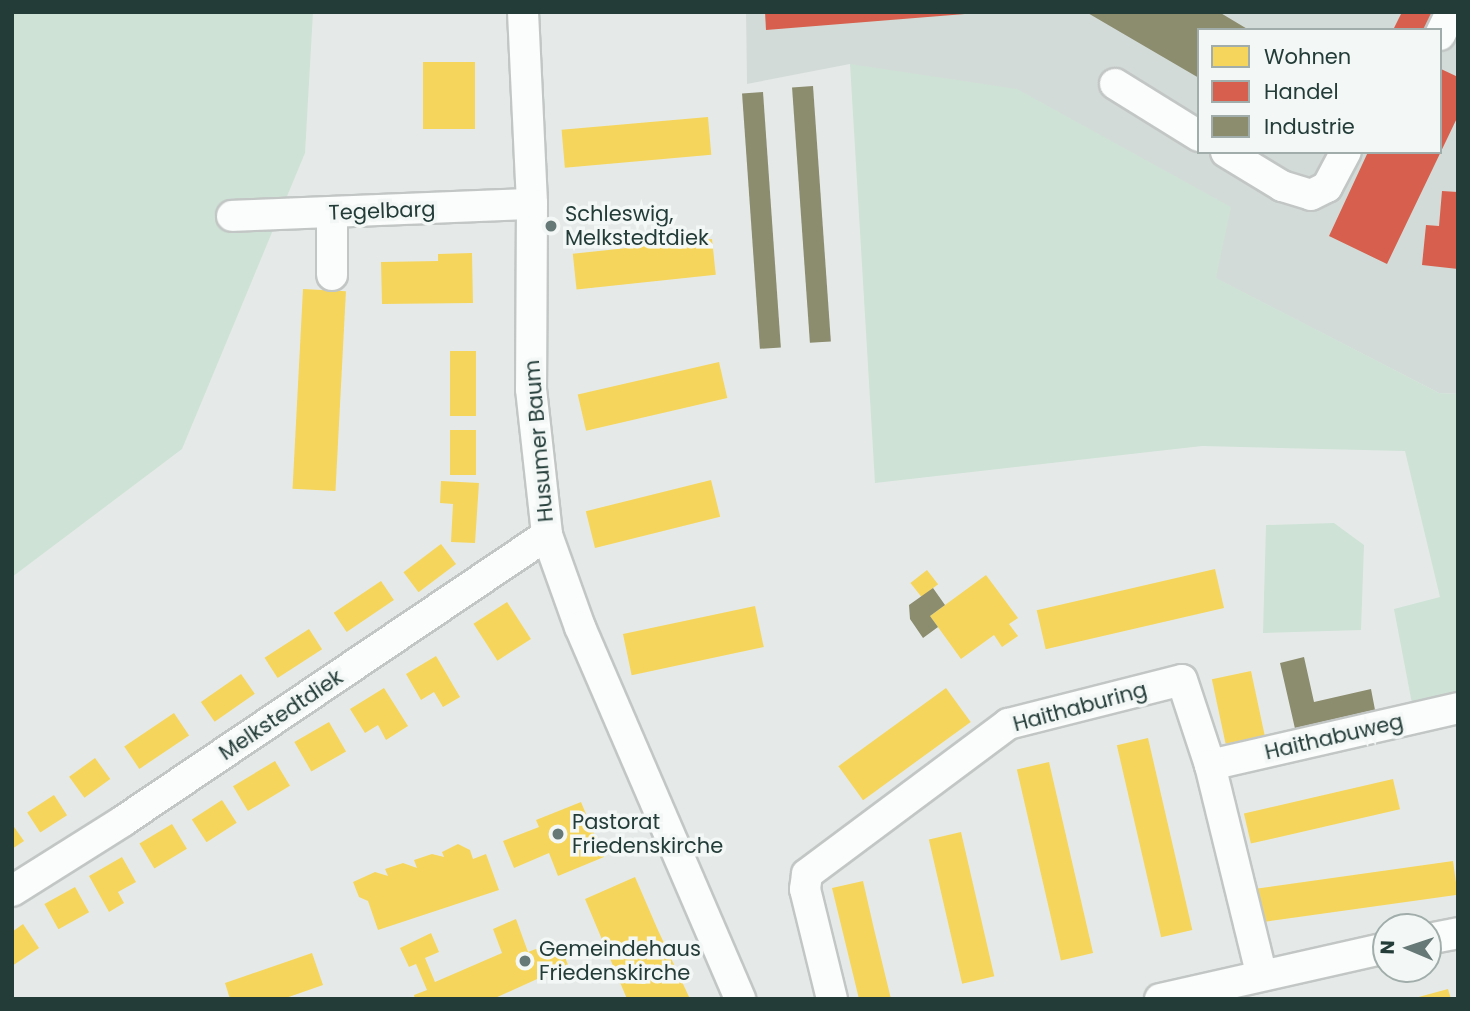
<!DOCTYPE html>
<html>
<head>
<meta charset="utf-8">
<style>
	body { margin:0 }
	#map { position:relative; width:1470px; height:1011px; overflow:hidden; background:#e5eae8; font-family:Poppins,sans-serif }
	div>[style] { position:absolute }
	.built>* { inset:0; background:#d3dbd8 }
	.green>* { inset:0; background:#cee2d6 }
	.homes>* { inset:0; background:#f6d55c; transform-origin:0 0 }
	.shops>* { inset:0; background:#d6604d }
	.industry>* { inset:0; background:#8c8c6e; transform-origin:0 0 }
	.roads { filter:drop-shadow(2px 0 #c2c7c5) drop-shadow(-2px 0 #c2c7c5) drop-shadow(0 2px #c2c7c5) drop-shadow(0 -2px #c2c7c5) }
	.minor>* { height:30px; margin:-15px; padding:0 15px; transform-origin:15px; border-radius:15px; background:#fbfcfc }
	.dots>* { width:19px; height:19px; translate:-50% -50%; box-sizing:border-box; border:4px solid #f3f8f6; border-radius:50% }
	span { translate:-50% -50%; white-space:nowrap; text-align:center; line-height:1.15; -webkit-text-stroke:7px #f3f8f6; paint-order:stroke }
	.street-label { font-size:21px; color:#233c38 }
	.poi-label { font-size:21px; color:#233c38 }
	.left { translate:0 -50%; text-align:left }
	.frame { position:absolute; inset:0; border:14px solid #233c38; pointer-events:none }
	.legend { position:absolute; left:1197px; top:28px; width:245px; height:126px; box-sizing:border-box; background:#f3f8f6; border:2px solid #a0adaa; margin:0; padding:9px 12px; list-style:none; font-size:21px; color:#233c38 }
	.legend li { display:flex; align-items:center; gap:14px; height:35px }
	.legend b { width:35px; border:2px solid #a0adaa }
	.north { position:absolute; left:1372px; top:913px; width:70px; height:70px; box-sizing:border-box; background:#f3f8f6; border:2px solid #a0adaa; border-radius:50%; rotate:272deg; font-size:19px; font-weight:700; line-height:28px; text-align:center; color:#233c38 }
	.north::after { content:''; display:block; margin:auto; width:24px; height:32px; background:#677976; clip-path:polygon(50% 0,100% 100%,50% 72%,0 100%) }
</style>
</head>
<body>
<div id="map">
	<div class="built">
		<div style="clip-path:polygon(evenodd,746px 12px,1458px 12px,1458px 394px,1439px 393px,1215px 278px,850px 64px,747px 84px,746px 12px,1199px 30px,1440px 30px,1440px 152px,1199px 152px,1199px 30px)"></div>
	</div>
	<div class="green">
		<div style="clip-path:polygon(12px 12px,313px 12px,305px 153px,182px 449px,12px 577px)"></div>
		<div style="clip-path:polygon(850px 64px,1017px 89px,1231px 207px,1216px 278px,1439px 393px,1458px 394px,1458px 697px,1413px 709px,1394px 609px,1440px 597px,1405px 451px,1202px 446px,875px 483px)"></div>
		<div style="clip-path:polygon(1334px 523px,1364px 545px,1361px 630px,1263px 633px,1266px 525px)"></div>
	</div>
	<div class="homes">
		<div style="left:423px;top:62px;width:52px;height:67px"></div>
		<div style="left:708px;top:117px;width:38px;height:147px;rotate:85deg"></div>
		<div style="left:712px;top:239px;width:36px;height:140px;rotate:84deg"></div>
		<div style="clip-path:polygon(472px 253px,473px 303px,382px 304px,381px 262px,438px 261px,438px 254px)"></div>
		<div style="left:303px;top:289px;width:43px;height:200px;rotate:3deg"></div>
		<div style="left:450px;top:351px;width:26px;height:65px"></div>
		<div style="left:719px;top:362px;width:37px;height:145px;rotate:77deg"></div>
		<div style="left:450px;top:430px;width:26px;height:45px"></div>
		<div style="left:711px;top:480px;width:38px;height:129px;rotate:76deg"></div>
		<div style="clip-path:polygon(441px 481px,479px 483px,475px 543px,451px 542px,453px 504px,440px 503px)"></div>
		<div style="left:441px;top:544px;width:25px;height:47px;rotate:53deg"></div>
		<div style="left:1215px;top:569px;width:40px;height:183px;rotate:77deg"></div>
		<div style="left:927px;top:570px;width:18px;height:21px;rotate:52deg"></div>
		<div style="clip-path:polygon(986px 575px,1018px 618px,1009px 624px,1018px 636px,1002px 647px,994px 635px,961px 659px,930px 616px)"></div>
		<div style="left:381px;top:581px;width:23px;height:57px;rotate:56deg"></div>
		<div style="left:507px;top:602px;width:44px;height:40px;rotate:57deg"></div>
		<div style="left:755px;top:606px;width:42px;height:135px;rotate:78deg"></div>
		<div style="left:309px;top:629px;width:24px;height:53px;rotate:57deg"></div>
		<div style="clip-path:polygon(436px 656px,460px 697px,443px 707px,434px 692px,421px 700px,406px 674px)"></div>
		<div style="left:1251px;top:671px;width:66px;height:40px;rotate:78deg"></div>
		<div style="left:241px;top:674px;width:24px;height:49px;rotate:55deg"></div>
		<div style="clip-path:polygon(384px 688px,408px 726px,386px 740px,378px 725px,365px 733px,350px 709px)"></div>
		<div style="left:946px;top:688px;width:42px;height:133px;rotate:54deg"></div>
		<div style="left:174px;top:713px;width:27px;height:60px;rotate:56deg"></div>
		<div style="left:329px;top:722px;width:34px;height:40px;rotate:60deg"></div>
		<div style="left:1148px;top:738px;width:197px;height:32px;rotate:77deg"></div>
		<div style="left:95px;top:758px;width:26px;height:32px;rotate:54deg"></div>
		<div style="left:275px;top:761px;width:29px;height:49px;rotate:59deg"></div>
		<div style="left:1049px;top:762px;width:196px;height:33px;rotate:77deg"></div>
		<div style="left:1393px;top:779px;width:31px;height:153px;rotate:77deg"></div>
		<div style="left:54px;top:795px;width:24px;height:32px;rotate:57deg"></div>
		<div style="left:222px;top:800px;width:27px;height:36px;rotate:57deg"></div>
		<div style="clip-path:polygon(581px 802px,604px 857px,558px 876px,549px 853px,514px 868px,503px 841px,539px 827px,536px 820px)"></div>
		<div style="clip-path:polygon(12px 824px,24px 841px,12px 849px)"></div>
		<div style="left:172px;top:824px;width:29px;height:38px;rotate:59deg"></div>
		<div style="left:961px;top:832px;width:148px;height:33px;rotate:77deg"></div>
		<div style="clip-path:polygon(458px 844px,470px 850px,473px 859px,486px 854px,499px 890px,378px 930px,368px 901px,359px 897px,353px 882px,375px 872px,388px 876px,385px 869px,403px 863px,417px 868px,414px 860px,432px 854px,444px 857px,442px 852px)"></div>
		<div style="clip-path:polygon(122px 857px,136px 882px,118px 892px,124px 903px,109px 912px,89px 876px)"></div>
		<div style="left:1453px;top:861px;width:34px;height:201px;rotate:82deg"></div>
		<div style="clip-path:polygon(635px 877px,657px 928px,690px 999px,627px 999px,585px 899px)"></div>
		<div style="clip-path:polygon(863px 881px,874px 929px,891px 999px,859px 999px,832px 888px)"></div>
		<div style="left:75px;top:887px;width:29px;height:35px;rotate:61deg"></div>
		<div style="clip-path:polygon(516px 919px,528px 952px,544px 946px,554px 952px,562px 949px,568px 965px,493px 999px,415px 999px,414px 995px,427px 990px,416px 964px,409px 967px,400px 948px,431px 933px,439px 952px,425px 958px,435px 982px,502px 953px,493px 929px)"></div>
		<div style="clip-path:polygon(23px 924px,39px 948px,12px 966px,12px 932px)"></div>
		<div style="clip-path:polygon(312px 953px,323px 985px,283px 999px,230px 999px,225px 983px)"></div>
		<div style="clip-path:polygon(1448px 989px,1451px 999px,1415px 999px,1415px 998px)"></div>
	</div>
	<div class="shops">
		<div style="clip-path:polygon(765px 12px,965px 12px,965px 14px,766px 30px)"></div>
		<div style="clip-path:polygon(1402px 12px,1440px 12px,1431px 30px,1393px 30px)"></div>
		<div style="clip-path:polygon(1441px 69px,1458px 77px,1458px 116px,1387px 264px,1329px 236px,1368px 152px,1440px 152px)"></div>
		<div style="clip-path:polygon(1442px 191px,1458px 192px,1458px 269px,1422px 265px,1426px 225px,1439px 226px)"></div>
	</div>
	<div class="industry">
		<div style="clip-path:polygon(1086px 12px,1219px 12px,1249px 30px,1199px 30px,1199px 78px)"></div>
		<div style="left:813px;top:86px;width:256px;height:21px;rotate:86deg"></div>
		<div style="left:763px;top:92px;width:256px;height:21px;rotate:86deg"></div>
		<div style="clip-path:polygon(933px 588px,945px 605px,930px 616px,938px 627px,923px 638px,910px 619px,909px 605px)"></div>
		<div style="clip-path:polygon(1304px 657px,1314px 702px,1371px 689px,1376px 715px,1296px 733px,1280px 663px)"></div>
	</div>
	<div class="roads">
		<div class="minor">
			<div style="left:523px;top:12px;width:192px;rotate:87.3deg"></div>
			<div style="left:532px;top:204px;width:185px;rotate:90.3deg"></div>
			<div style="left:531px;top:389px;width:147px;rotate:83.7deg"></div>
			<div style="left:547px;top:535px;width:98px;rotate:70.3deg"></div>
			<div style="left:580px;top:627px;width:405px;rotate:66.7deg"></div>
			<div style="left:1440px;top:35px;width:25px;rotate:-64deg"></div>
			<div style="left:1115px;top:84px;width:99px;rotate:31.8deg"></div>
			<div style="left:1226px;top:152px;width:66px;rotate:31.3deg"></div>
			<div style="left:1282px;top:186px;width:30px;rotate:17deg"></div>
			<div style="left:1311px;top:195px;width:18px;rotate:-27deg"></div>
			<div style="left:1327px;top:187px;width:40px;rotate:-62deg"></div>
			<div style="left:332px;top:213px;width:62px;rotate:90deg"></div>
			<div style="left:232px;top:216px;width:300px;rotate:-2.3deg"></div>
			<div style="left:1210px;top:765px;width:254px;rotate:-12.9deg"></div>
			<div style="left:12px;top:891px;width:131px;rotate:-32.2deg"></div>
			<div style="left:123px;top:821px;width:511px;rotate:-34deg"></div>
			<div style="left:1428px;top:939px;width:31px;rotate:-11deg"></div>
			<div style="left:832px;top:999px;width:113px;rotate:-103.8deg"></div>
			<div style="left:805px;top:889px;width:15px;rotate:-82deg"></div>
			<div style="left:807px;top:874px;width:251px;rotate:-36.7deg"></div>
			<div style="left:1008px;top:724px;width:179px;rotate:-14.2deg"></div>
			<div style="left:1182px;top:680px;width:89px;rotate:71.8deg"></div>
			<div style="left:1210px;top:765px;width:214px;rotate:76.2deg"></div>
			<div style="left:1160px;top:999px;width:232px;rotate:-12.7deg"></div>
		</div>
	</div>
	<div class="dots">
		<div style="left:551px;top:226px;background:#677976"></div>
		<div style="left:558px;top:834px;background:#677976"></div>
		<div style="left:525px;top:961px;background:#677976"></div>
	</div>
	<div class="street-label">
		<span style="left:382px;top:211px;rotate:-2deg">Tegelbarg</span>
		<span style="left:539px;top:441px;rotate:-95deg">Husumer Baum</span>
		<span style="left:1080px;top:707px;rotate:-15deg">Haithaburing</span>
		<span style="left:281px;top:715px;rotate:-34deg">Melkstedtdiek</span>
		<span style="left:1334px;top:737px;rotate:-13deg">Haithabuweg</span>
	</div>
	<div class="poi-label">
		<span class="left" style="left:565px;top:226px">Schleswig,<br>Melkstedtdiek</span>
		<span class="left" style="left:572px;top:834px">Pastorat<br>Friedenskirche</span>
		<span class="left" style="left:539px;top:961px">Gemeindehaus<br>Friedenskirche</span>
	</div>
	<div class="frame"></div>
	<ul class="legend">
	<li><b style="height:19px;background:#f6d55c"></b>Wohnen</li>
	<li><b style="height:19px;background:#d6604d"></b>Handel</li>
	<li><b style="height:19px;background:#8c8c6e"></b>Industrie</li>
	</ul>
	<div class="north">N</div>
</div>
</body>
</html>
